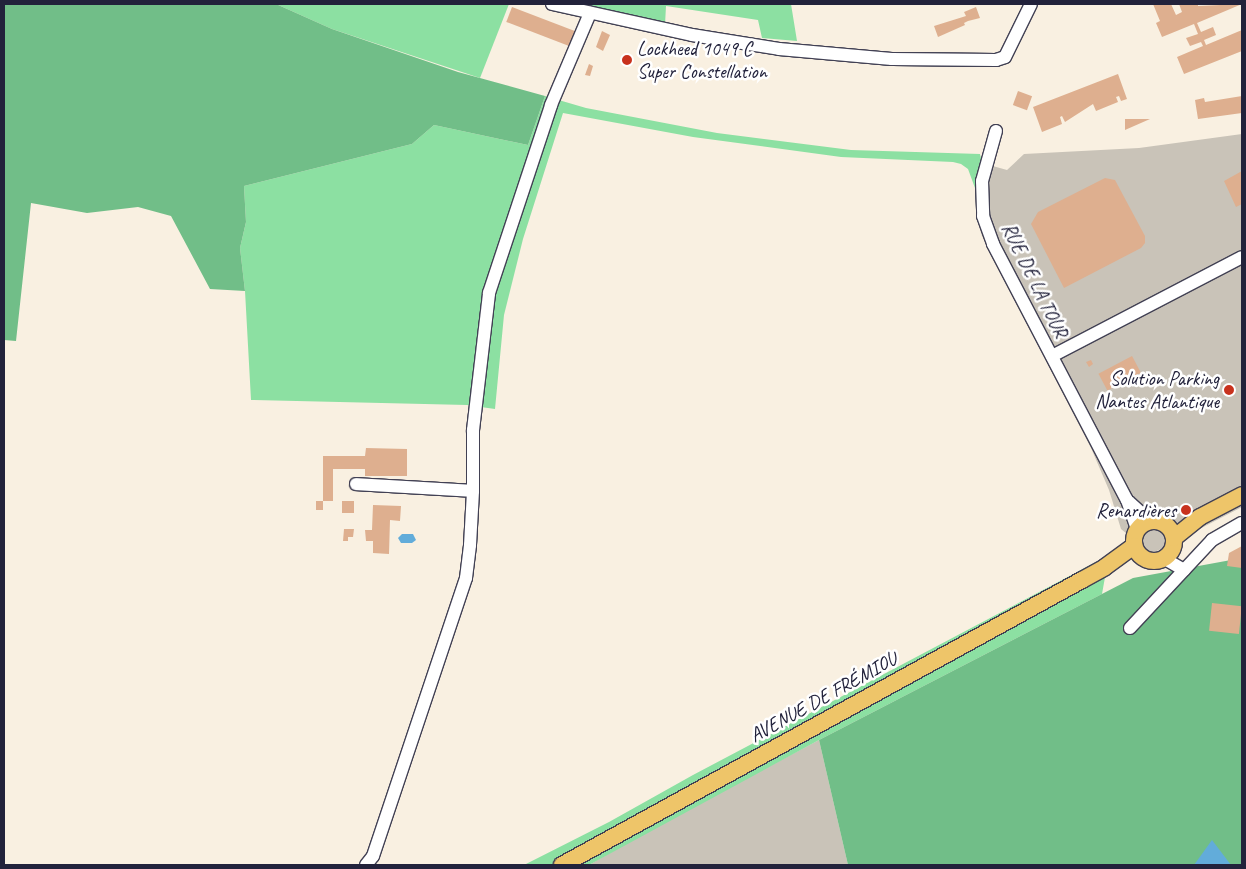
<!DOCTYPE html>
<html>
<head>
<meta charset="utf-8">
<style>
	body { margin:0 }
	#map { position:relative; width:1246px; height:869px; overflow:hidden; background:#f9f0e1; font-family:Caveat,sans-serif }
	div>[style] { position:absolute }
	.industrial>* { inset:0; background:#c9c3b8 }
	.green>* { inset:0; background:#8ce0a2 }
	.forest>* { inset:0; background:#71be88 }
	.water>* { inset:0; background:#62acda }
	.building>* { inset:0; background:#deaf8f; transform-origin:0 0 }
	.roads { filter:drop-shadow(1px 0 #424154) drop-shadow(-1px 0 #424154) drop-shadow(0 1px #424154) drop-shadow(0 -1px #424154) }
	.minor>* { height:12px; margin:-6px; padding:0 6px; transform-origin:6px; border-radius:6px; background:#fff }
	.major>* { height:16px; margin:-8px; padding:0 8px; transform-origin:8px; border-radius:8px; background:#eec569 }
	.major>.ring { margin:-8px; padding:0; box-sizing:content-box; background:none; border:16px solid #eec569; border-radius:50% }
	.dots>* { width:14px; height:14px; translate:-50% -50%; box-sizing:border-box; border:2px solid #fff; border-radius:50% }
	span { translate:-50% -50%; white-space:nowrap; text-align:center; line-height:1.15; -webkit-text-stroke:5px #fff; paint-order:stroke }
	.poi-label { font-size:20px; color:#22223b }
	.left { translate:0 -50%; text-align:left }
	.right { translate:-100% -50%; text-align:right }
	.street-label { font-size:20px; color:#22223b }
	.frame { position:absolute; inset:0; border:5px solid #22223b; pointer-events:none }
</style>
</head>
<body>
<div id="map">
	<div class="industrial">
		<div style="clip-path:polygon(1242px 134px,1242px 507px,1151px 554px,1121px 529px,1109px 490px,1091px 448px,982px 236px,977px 219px,975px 188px,982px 163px,1007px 170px,1024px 154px,1139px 148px)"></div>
		<div style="clip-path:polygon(819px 740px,848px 865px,589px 865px,653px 828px)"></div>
	</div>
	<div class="green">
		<div style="clip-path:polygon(276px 4px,509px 4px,480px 78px,332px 29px)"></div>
		<div style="clip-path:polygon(572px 4px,791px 4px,797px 41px,762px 38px,758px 20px,666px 6px,665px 25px)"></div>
		<div style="clip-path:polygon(545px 96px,586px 108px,717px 133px,851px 150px,980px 154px,982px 163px,975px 188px,968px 169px,961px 164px,953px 162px,841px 157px,693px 137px,563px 113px,523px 239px,504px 315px,495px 409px,467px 405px,251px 400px,245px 291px,240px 248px,246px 222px,244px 186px,412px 144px,434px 125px,528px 145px)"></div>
		<div style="clip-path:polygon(1109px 555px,1102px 594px,819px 740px,589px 865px,524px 865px,609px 822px,693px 775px)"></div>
	</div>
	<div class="forest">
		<div style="clip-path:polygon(4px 4px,276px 4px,332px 29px,458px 72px,545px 96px,528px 145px,434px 125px,412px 144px,244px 186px,246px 222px,240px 248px,245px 291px,210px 289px,171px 216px,138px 207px,87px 213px,31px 203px,16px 341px,4px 340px)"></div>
		<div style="clip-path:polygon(1242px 558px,1242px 865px,848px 865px,819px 740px,1133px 578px)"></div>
	</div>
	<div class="water">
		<div style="clip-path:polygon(402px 534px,413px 534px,416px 540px,412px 543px,401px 543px,398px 538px)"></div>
		<div style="clip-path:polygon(1212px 840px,1231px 865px,1194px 865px)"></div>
	</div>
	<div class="building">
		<div style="clip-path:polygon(1153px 4px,1171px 4px,1176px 15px,1182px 12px,1179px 4px,1198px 4px,1198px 6px,1242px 4px,1197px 23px,1201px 32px,1213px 27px,1216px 35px,1204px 40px,1206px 45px,1242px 30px,1242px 51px,1184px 74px,1177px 57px,1203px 46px,1201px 42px,1190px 46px,1186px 38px,1198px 34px,1194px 24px,1162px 37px,1156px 23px,1160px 21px)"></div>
		<div style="left:512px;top:7px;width:70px;height:16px;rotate:21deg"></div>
		<div style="clip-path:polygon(976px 7px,980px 18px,968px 21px,964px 23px,965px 25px,938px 37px,934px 26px,966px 16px,964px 12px)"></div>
		<div style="clip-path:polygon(602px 31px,610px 35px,603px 51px,596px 47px)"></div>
		<div style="clip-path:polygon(589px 64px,593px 66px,590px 76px,585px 75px)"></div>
		<div style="clip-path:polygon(1118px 74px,1127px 99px,1121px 101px,1119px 96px,1116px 97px,1118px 102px,1096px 111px,1093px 104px,1065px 122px,1062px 116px,1060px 117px,1062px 124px,1042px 132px,1033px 107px)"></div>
		<div style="left:1018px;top:91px;width:15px;height:15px;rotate:20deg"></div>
		<div style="clip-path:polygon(1242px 96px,1242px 113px,1198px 119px,1195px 100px,1204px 98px,1205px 102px)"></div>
		<div style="clip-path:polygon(1125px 119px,1150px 119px,1125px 130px)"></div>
		<div style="clip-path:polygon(1242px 171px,1242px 204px,1236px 207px,1224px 181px)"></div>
		<div style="clip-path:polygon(1105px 178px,1115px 180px,1145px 236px,1145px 243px,1141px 248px,1064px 288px,1031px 224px,1038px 212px)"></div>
		<div style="left:1132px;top:356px;width:19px;height:38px;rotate:62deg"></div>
		<div style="clip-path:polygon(1091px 360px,1093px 364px,1089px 367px,1086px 362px)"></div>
		<div style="clip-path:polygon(366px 448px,407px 449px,407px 476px,365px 476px,365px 469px,333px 469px,333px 501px,323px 501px,323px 510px,316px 510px,316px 501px,323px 501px,323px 456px,365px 456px)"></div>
		<div style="left:342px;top:501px;width:12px;height:12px"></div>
		<div style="clip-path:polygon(373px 505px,401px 506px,400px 521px,390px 520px,389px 554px,373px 553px,373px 541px,366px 541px,365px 530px,372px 530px)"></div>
		<div style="clip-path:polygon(344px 529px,354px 529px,353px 537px,348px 537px,348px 541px,343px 541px)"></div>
		<div style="clip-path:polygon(1242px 546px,1242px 568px,1227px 566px,1229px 553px)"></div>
		<div style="left:1212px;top:603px;width:30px;height:28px;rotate:6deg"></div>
	</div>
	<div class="roads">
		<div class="minor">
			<div style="left:552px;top:4px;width:143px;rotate:12.5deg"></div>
			<div style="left:692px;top:35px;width:88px;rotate:9.1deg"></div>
			<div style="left:779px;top:49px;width:113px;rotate:5.1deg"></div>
			<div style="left:892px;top:59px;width:104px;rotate:0.6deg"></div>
			<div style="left:996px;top:60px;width:9px;rotate:-18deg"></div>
			<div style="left:1005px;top:57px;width:59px;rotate:-63.9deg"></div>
			<div style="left:996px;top:131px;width:52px;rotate:105.6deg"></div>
			<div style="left:982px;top:181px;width:35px;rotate:88deg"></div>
			<div style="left:983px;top:216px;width:30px;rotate:70deg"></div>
			<div style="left:993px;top:244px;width:289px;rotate:62.4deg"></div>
			<div style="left:1127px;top:500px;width:31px;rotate:71deg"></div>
			<div style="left:1052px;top:356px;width:214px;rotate:-27.5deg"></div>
			<div style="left:356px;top:484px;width:117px;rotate:3.4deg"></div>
			<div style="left:1129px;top:502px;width:28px;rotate:42deg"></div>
			<div style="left:1165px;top:559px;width:22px;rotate:30deg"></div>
			<div style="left:1130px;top:628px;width:120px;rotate:-47deg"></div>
			<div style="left:1212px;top:540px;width:34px;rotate:-30deg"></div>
			<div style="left:366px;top:865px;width:11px;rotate:-52deg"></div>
			<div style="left:373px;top:856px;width:293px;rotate:-71.5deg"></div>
			<div style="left:466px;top:578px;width:33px;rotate:-83deg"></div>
			<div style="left:470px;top:545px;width:54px;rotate:-86.8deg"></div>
			<div style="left:473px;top:491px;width:61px;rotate:-90deg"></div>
			<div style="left:473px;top:430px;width:138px;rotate:-83.3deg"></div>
			<div style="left:489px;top:293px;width:198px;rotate:-71.7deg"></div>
			<div style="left:551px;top:105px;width:100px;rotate:-67deg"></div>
		</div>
		<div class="major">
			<div class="ring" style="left:1134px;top:521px;width:24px;height:24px"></div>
			<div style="left:1174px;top:538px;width:33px;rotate:-39deg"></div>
			<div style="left:1200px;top:517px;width:47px;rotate:-27.6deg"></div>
			<div style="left:562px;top:865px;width:593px;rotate:-28.73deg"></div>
			<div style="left:1082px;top:580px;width:26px;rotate:-29deg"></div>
			<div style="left:1105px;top:567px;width:36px;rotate:-36deg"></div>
		</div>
	</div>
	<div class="dots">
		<div style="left:627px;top:60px;background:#c8321e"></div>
		<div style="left:1229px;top:390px;background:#c8321e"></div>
		<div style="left:1186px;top:510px;background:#c8321e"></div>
	</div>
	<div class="poi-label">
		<span class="left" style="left:637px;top:60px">Lockheed 1049 C<br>Super Constellation</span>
		<span class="right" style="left:1219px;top:390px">Solution Parking<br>Nantes Atlantique</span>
		<span class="right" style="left:1176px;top:510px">Renardières</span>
	</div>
	<div class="street-label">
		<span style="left:1035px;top:280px;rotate:64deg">RUE DE LA TOUR</span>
		<span style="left:823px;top:697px;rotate:-29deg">AVENUE DE FRÉMIOU</span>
	</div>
	<div class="frame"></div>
</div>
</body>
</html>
